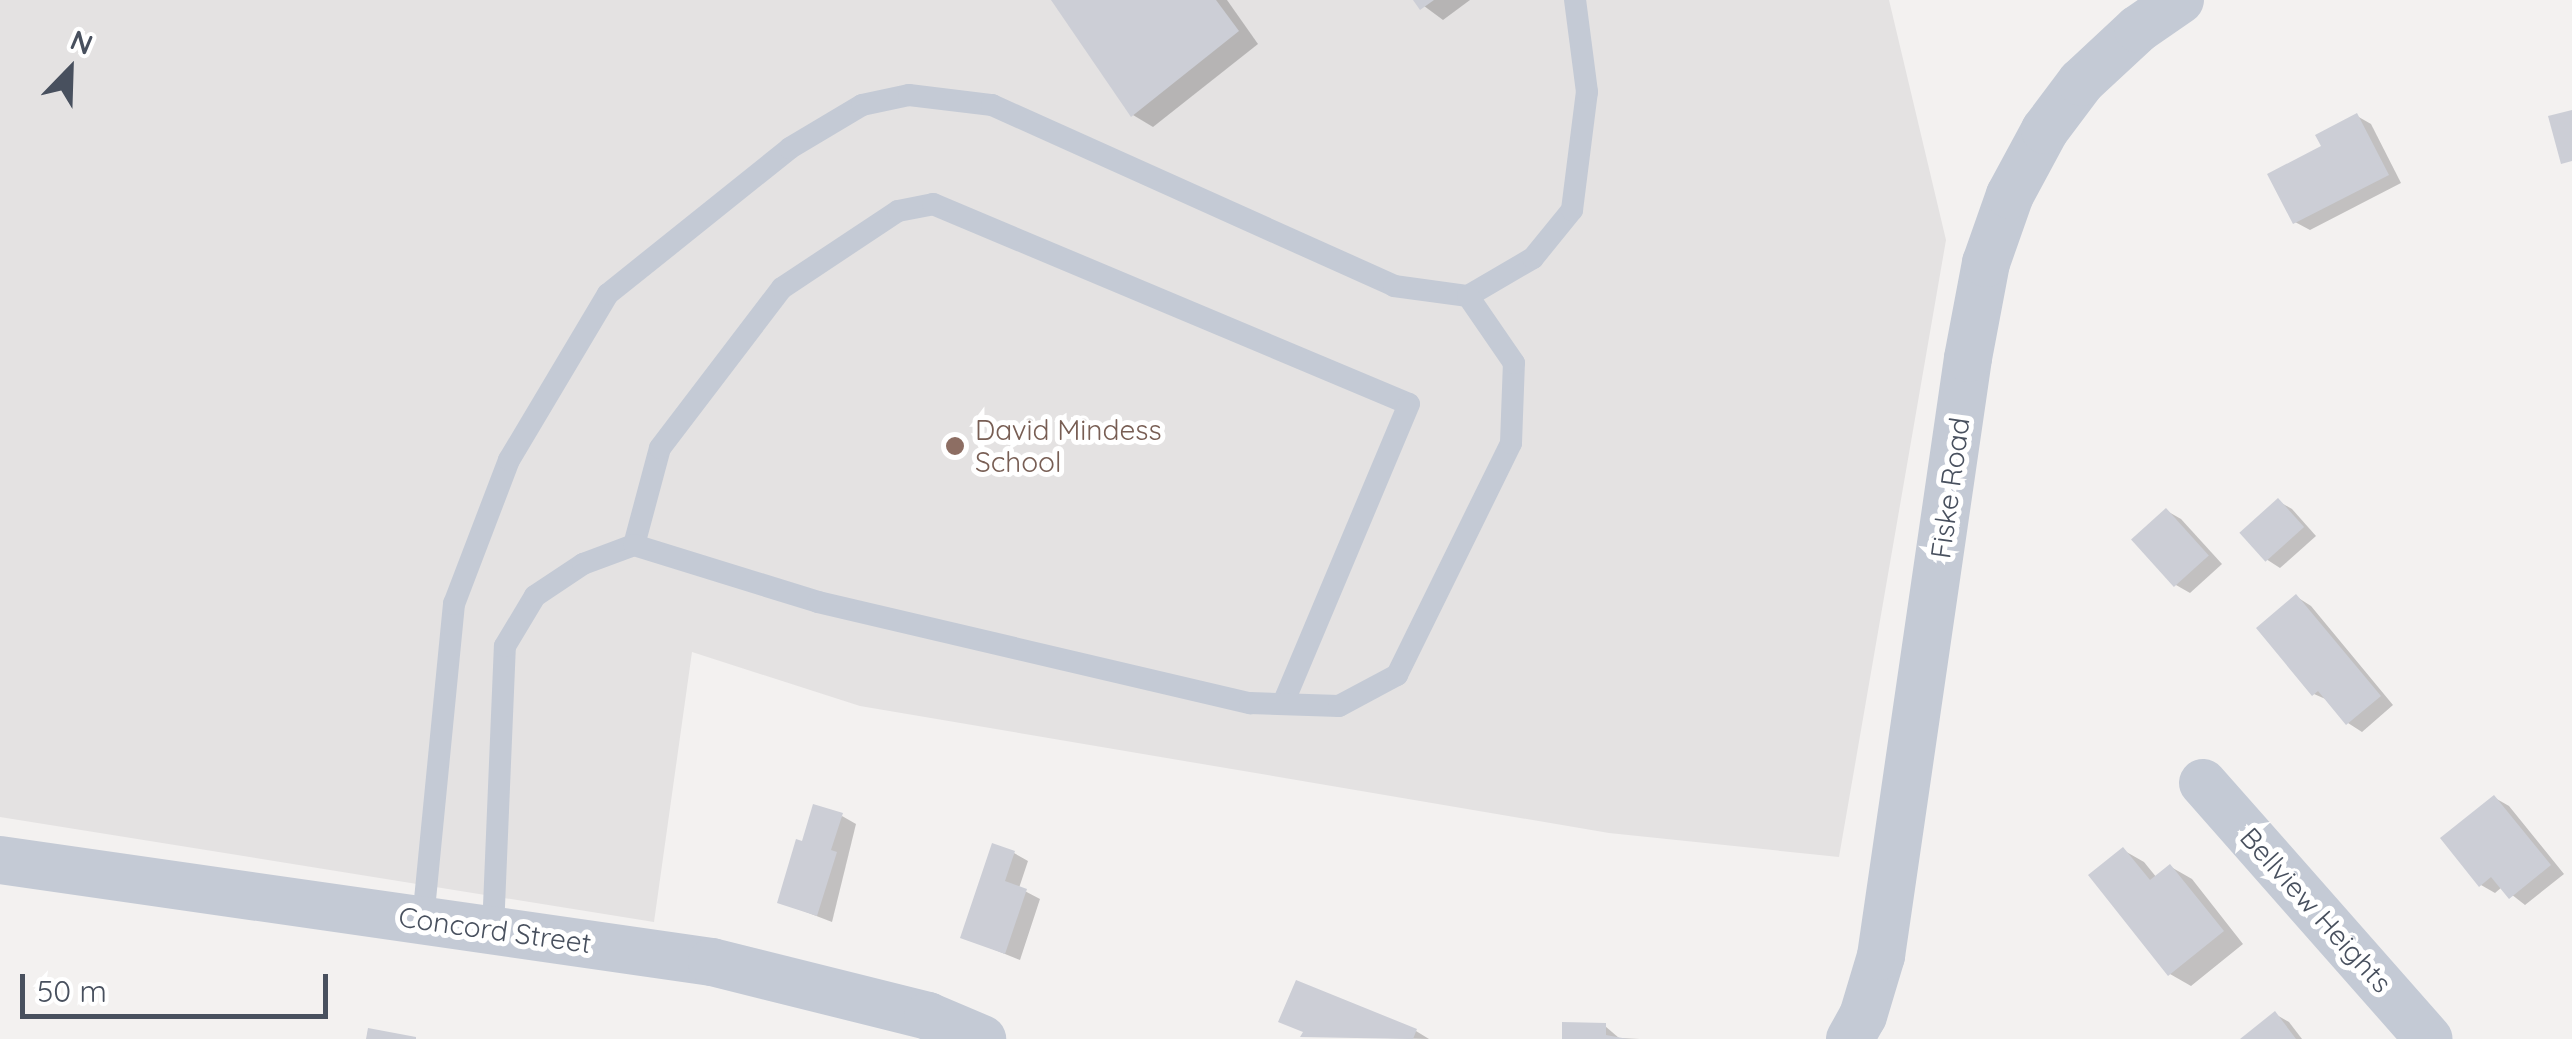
<!DOCTYPE html>
<html>
<head>
<meta charset="utf-8">
<style>
	body { margin:0 }
	#map { position:relative; width:2572px; height:1039px; overflow:hidden; background:#f3f1f0; font-family:Quicksand,sans-serif }
	div>[style] { position:absolute }
	.education>* { inset:0; background:#e4e2e2 }
	.shadow>* { inset:0; background:#0003 }
	.building>* { inset:0; background:#ccced6; transform-origin:0 0 }
	.lane>* { height:22px; margin:-11px; padding:0 11px; transform-origin:11px; border-radius:11px; background:#c4cad5 }
	.street>* { height:48px; margin:-24px; padding:0 24px; transform-origin:24px; border-radius:24px; background:#c4cad5 }
	.dots>* { width:28px; height:28px; translate:-50% -50%; box-sizing:border-box; border:5px solid #fff; border-radius:50% }
	span { translate:-50% -50%; white-space:nowrap; text-align:center; line-height:1.15; -webkit-text-stroke:10px #fff; paint-order:stroke }
	.education-label { font-size:28px; color:#785e54 }
	.left { translate:0 -50%; text-align:left }
	.street-label { font-size:28px; color:#48505e }
	.north { position:absolute; left:20px; top:20px; width:100px; height:100px; -webkit-text-stroke:8px #fff; paint-order:stroke; rotate:23deg; font-size:28px; font-weight:700; line-height:40px; text-align:center; color:#48505e }
	.north::after { content:''; display:block; margin:auto; width:35px; height:45px; background:#48505e; clip-path:polygon(50% 0,100% 100%,50% 72%,0 100%) }
	.scale { position:absolute; left:20px; top:974px; width:308px; height:45px; box-sizing:border-box; border:5px solid #48505e; border-top:0; padding-left:12px; font-size:30px; line-height:35px; white-space:nowrap; color:#48505e; -webkit-text-stroke:8px #fff; paint-order:stroke }
</style>
</head>
<body>
<div id="map">
	<div class="education">
		<div style="clip-path:polygon(0 0,1889px 0,1946px 240px,1839px 857px,1609px 833px,860px 706px,692px 652px,654px 922px,0 817px)"></div>
	</div>
	<div class="shadow">
		<div style="clip-path:polygon(1054px 0,1227px 0,1258px 44px,1153px 127px,1133px 115px)"></div>
		<div style="clip-path:polygon(1416px 0,1470px 0,1443px 20px)"></div>
		<div style="clip-path:polygon(2357px 116px,2371px 124px,2401px 183px,2310px 230px,2295px 222px,2324px 147px)"></div>
		<div style="clip-path:polygon(2278px 501px,2292px 509px,2316px 536px,2280px 568px,2266px 559px)"></div>
		<div style="clip-path:polygon(2167px 511px,2181px 519px,2222px 564px,2190px 593px,2176px 585px)"></div>
		<div style="clip-path:polygon(2297px 597px,2311px 606px,2393px 705px,2362px 732px,2348px 723px,2330px 701px,2314px 694px)"></div>
		<div style="clip-path:polygon(2495px 798px,2509px 806px,2564px 874px,2525px 905px,2502px 887px,2495px 893px,2481px 885px)"></div>
		<div style="clip-path:polygon(842px 816px,856px 824px,832px 922px,780px 902px,804px 844px)"></div>
		<div style="clip-path:polygon(2123px 850px,2144px 862px,2157px 878px,2171px 867px,2192px 879px,2243px 944px,2191px 986px,2170px 974px)"></div>
		<div style="clip-path:polygon(1014px 853px,1028px 861px,1019px 888px,1040px 899px,1020px 960px,963px 937px)"></div>
		<div style="clip-path:polygon(2275px 1014px,2289px 1022px,2302px 1039px,2244px 1039px)"></div>
		<div style="clip-path:polygon(1605px 1026px,1619px 1038px,1640px 1039px,1564px 1039px)"></div>
		<div style="clip-path:polygon(1416px 1031px,1429px 1039px,1303px 1036px,1305px 1033px)"></div>
	</div>
	<div class="building">
		<div style="clip-path:polygon(1051px 0,1216px 0,1239px 31px,1131px 117px)"></div>
		<div style="clip-path:polygon(1413px 0,1434px 0,1420px 10px)"></div>
		<div style="clip-path:polygon(2572px 110px,2572px 161px,2561px 164px,2548px 116px)"></div>
		<div style="clip-path:polygon(2357px 113px,2389px 175px,2293px 224px,2267px 174px,2321px 146px,2315px 135px)"></div>
		<div style="left:2278px;top:498px;width:39px;height:52px;rotate:48deg"></div>
		<div style="left:2166px;top:508px;width:64px;height:47px;rotate:48deg"></div>
		<div style="clip-path:polygon(2296px 594px,2381px 696px,2346px 725px,2318px 691px,2312px 696px,2256px 628px)"></div>
		<div style="clip-path:polygon(2494px 795px,2551px 865px,2509px 899px,2491px 877px,2479px 887px,2440px 838px)"></div>
		<div style="clip-path:polygon(813px 804px,843px 813px,831px 850px,837px 852px,817px 916px,777px 903px,796px 839px,802px 841px)"></div>
		<div style="clip-path:polygon(992px 843px,1015px 851px,1005px 881px,1027px 889px,1005px 954px,960px 938px)"></div>
		<div style="clip-path:polygon(2123px 847px,2150px 880px,2170px 864px,2224px 931px,2168px 976px,2088px 875px)"></div>
		<div style="clip-path:polygon(1296px 980px,1417px 1029px,1413px 1039px,1300px 1037px,1303px 1032px,1278px 1022px)"></div>
		<div style="clip-path:polygon(2275px 1011px,2296px 1039px,2240px 1039px)"></div>
		<div style="clip-path:polygon(1562px 1022px,1606px 1023px,1606px 1035px,1628px 1039px,1562px 1039px)"></div>
		<div style="clip-path:polygon(368px 1028px,416px 1037px,416px 1039px,366px 1039px)"></div>
	</div>
	<div class="lane">
		<div style="left:634px;top:545px;width:100px;rotate:-75deg"></div>
		<div style="left:660px;top:448px;width:201px;rotate:-52.7deg"></div>
		<div style="left:782px;top:288px;width:139px;rotate:-33.6deg"></div>
		<div style="left:898px;top:211px;width:36px;rotate:-11deg"></div>
		<div style="left:933px;top:204px;width:516px;rotate:22.79deg"></div>
		<div style="left:1409px;top:404px;width:325px;rotate:112.8deg"></div>
		<div style="left:423px;top:920px;width:318px;rotate:-84.4deg"></div>
		<div style="left:454px;top:604px;width:154px;rotate:-69.1deg"></div>
		<div style="left:509px;top:460px;width:193px;rotate:-59.2deg"></div>
		<div style="left:608px;top:294px;width:233px;rotate:-38.7deg"></div>
		<div style="left:790px;top:148px;width:84px;rotate:-30.8deg"></div>
		<div style="left:862px;top:105px;width:48px;rotate:-12deg"></div>
		<div style="left:909px;top:95px;width:84px;rotate:6.9deg"></div>
		<div style="left:992px;top:105px;width:441px;rotate:24.2deg"></div>
		<div style="left:1394px;top:286px;width:75px;rotate:7.7deg"></div>
		<div style="left:1468px;top:296px;width:75px;rotate:-30.3deg"></div>
		<div style="left:1533px;top:258px;width:62px;rotate:-50.9deg"></div>
		<div style="left:1572px;top:210px;width:119px;rotate:-82.8deg"></div>
		<div style="left:1587px;top:92px;width:93px;rotate:-97.4deg"></div>
		<div style="left:493px;top:930px;width:284px;rotate:-87.6deg"></div>
		<div style="left:505px;top:646px;width:58px;rotate:-59deg"></div>
		<div style="left:535px;top:596px;width:58px;rotate:-33.7deg"></div>
		<div style="left:583px;top:564px;width:54px;rotate:-20.4deg"></div>
		<div style="left:634px;top:545px;width:193px;rotate:17.2deg"></div>
		<div style="left:818px;top:602px;width:444px;rotate:13.2deg"></div>
		<div style="left:1250px;top:703px;width:89px;rotate:1.9deg"></div>
		<div style="left:1339px;top:706px;width:66px;rotate:-28.1deg"></div>
		<div style="left:1397px;top:675px;width:258px;rotate:-63.8deg"></div>
		<div style="left:1511px;top:443px;width:80px;rotate:-87.9deg"></div>
		<div style="left:1514px;top:363px;width:81px;rotate:-124.5deg"></div>
	</div>
	<div class="street">
		<div style="left:2203px;top:783px;width:341px;rotate:48.6deg"></div>
		<div style="left:0;top:860px;width:719px;rotate:8.15deg"></div>
		<div style="left:712px;top:962px;width:223px;rotate:14deg"></div>
		<div style="left:928px;top:1016px;width:59px;rotate:23.1deg"></div>
		<div style="left:1850px;top:1039px;width:26px;rotate:-61deg"></div>
		<div style="left:1863px;top:1016px;width:63px;rotate:-73.3deg"></div>
		<div style="left:1881px;top:956px;width:604px;rotate:-81.72deg"></div>
		<div style="left:1968px;top:358px;width:97px;rotate:-79.3deg"></div>
		<div style="left:1986px;top:263px;width:72px;rotate:-70.6deg"></div>
		<div style="left:2010px;top:195px;width:74px;rotate:-61.7deg"></div>
		<div style="left:2045px;top:130px;width:60px;rotate:-53.1deg"></div>
		<div style="left:2081px;top:82px;width:78px;rotate:-42.9deg"></div>
		<div style="left:2138px;top:29px;width:51px;rotate:-34.6deg"></div>
	</div>
	<div class="dots">
		<div style="left:955px;top:446px;background:#8d6e63"></div>
	</div>
	<div class="education-label">
		<span class="left" style="left:975px;top:446px">David Mindess<br>School</span>
	</div>
	<div class="street-label">
		<span style="left:1950px;top:488px;rotate:-82deg">Fiske Road</span>
		<span style="left:2316px;top:910px;rotate:48deg">Bellview Heights</span>
		<span style="left:495px;top:930px;rotate:8deg">Concord Street</span>
	</div>
	<div class="north">N</div>
	<div class="scale">50 m</div>
</div>
</body>
</html>
